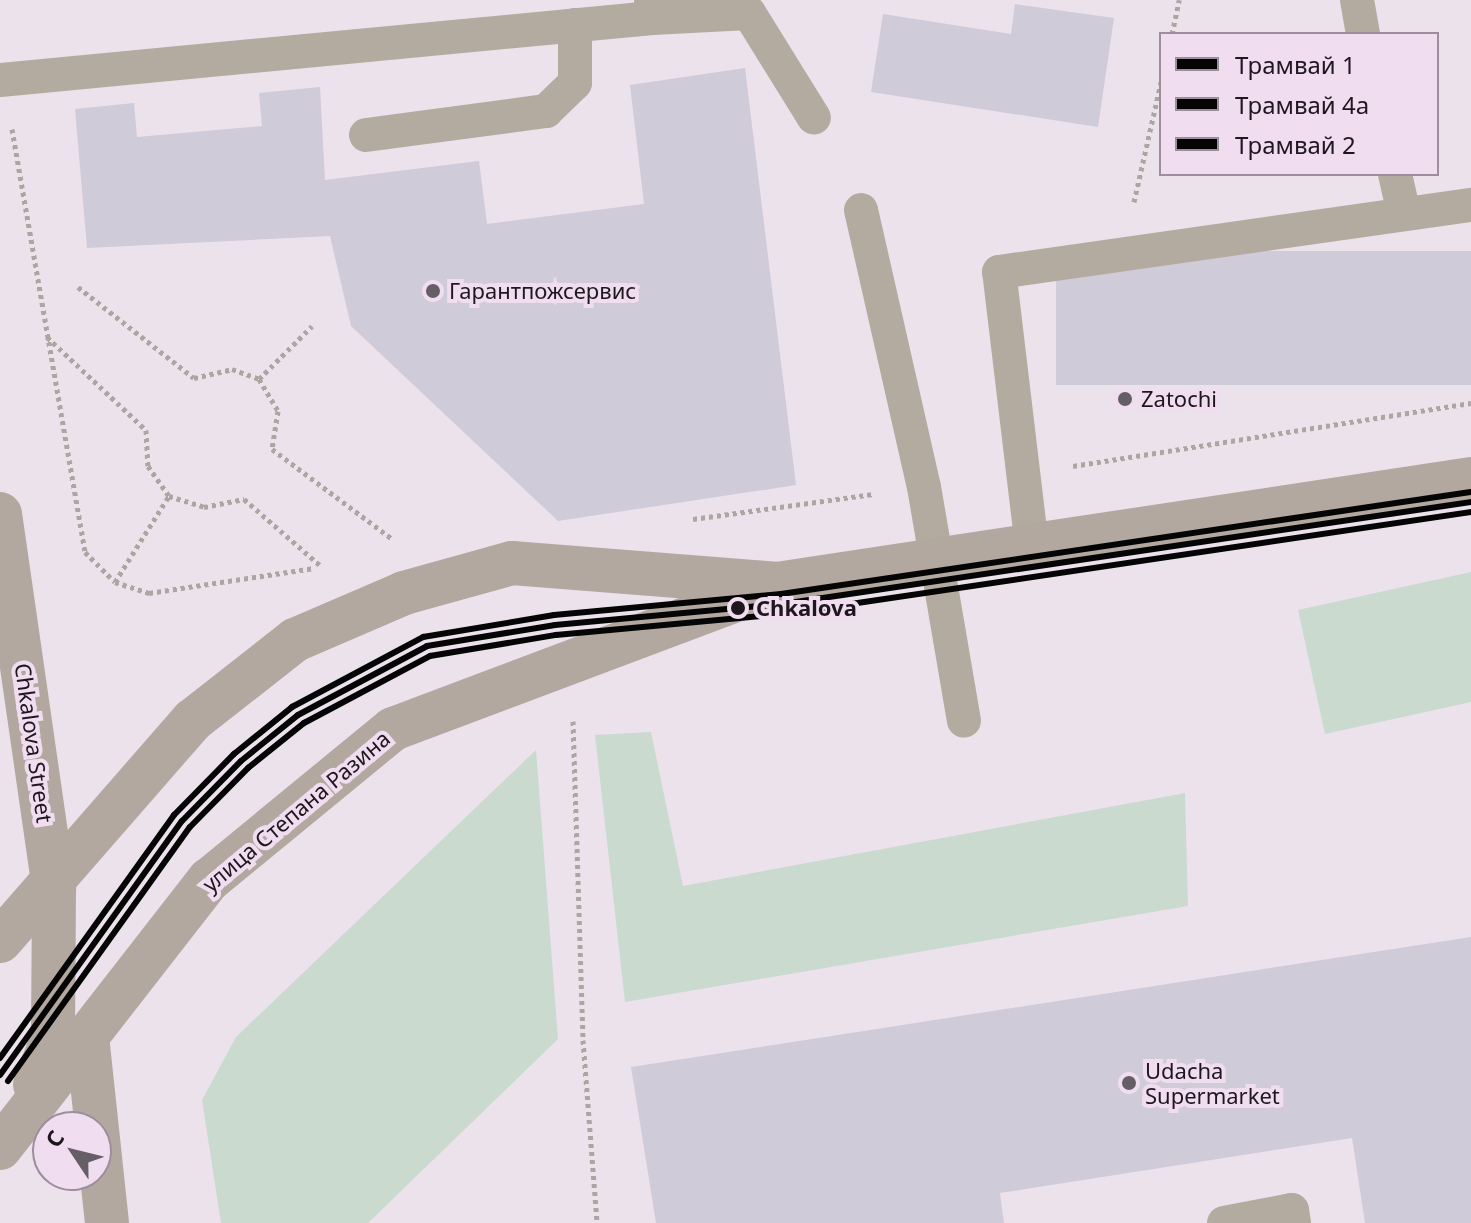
<!DOCTYPE html>
<html>
<head>
<meta charset="utf-8">
<style>
	body { margin:0 }
	#map { position:relative; width:1471px; height:1223px; overflow:hidden; background:#ece2ec; font-family:"Noto Sans",sans-serif }
	div>[style] { position:absolute }
	.green>* { inset:0; background:#cadace }
	.building>* { inset:0; background:#cfcbd9; transform-origin:0 0 }
	.path>* { height:5px; margin-top:-2.5px; transform-origin:0; background:repeating-linear-gradient(90deg,#ada5a1 0 4px,transparent 0 8px) }
	.lane>* { height:34px; margin:-17px; padding:0 17px; transform-origin:17px; border-radius:17px; background:#b3aaa0 }
	.secondary>* { height:44px; margin:-22px; padding:0 22px; transform-origin:22px; border-radius:22px; background:#b3a8a0 }
	.tram-1>* { height:6px; margin:-3px; padding:0 3px; transform-origin:3px; border-radius:3px; background:#050505 }
	.tram-2>* { height:6px; margin:-3px; padding:0 3px; transform-origin:3px; border-radius:3px; background:#050505 }
	.tram-3>* { height:6px; margin:-3px; padding:0 3px; transform-origin:3px; border-radius:3px; background:#050505 }
	.dots>* { width:22px; height:22px; translate:-50% -50%; box-sizing:border-box; border:4px solid #f1ddf0; border-radius:50% }
	span { translate:-50% -50%; white-space:nowrap; text-align:center; line-height:1.15; -webkit-text-stroke:8px #f1ddf0; paint-order:stroke }
	.poi-label { font-size:22px; color:#1e171e }
	.left { translate:0 -50%; text-align:left }
	.stop-label { font-size:22px; color:#1e171e; font-weight:700 }
	.street-label { font-size:22px; color:#1e171e }
	.legend { position:absolute; left:1159px; top:32px; width:280px; height:144px; box-sizing:border-box; background:#f1ddf0; border:2px solid #9d8e9c; margin:0; padding:10px 14px; list-style:none; font-size:24px; color:#1e171e }
	.legend li { display:flex; align-items:center; gap:16px; height:40px }
	.legend b { width:40px; border:2px solid #9d8e9c }
	.north { position:absolute; left:32px; top:1111px; width:80px; height:80px; box-sizing:border-box; background:#f1ddf0; border:2px solid #9d8e9c; border-radius:50%; rotate:305deg; font-size:22px; font-weight:700; line-height:32px; text-align:center; color:#1e171e }
	.north::after { content:''; display:block; margin:auto; width:28px; height:36px; background:#665e66; clip-path:polygon(50% 0,100% 100%,50% 72%,0 100%) }
</style>
</head>
<body>
<div id="map">
	<div class="green">
		<div style="clip-path:polygon(1471px 572px,1471px 702px,1325px 734px,1298px 610px)"></div>
		<div style="clip-path:polygon(651px 732px,683px 886px,1185px 793px,1188px 906px,625px 1002px,595px 735px)"></div>
		<div style="clip-path:polygon(536px 750px,558px 1039px,368px 1223px,221px 1223px,202px 1100px,236px 1037px)"></div>
	</div>
	<div class="building">
		<div style="clip-path:polygon(1015px 4px,1114px 18px,1098px 127px,871px 92px,883px 14px,1011px 34px)"></div>
		<div style="clip-path:polygon(745px 68px,796px 485px,558px 521px,351px 326px,330px 236px,87px 248px,75px 109px,134px 103px,137px 137px,262px 126px,259px 93px,320px 87px,325px 180px,479px 161px,487px 224px,644px 204px,630px 85px)"></div>
		<div style="left:1471px;top:251px;width:134px;height:415px;rotate:90deg"></div>
		<div style="clip-path:polygon(1471px 937px,1471px 1223px,1365px 1223px,1352px 1138px,1000px 1193px,1004px 1223px,656px 1223px,631px 1067px)"></div>
	</div>
	<div class="path">
		<div style="left:1172px;top:34px;width:35px;rotate:-78deg"></div>
		<div style="left:12px;top:129px;width:429px;rotate:80.2deg"></div>
		<div style="left:85px;top:552px;width:42px;rotate:45deg"></div>
		<div style="left:115px;top:582px;width:36px;rotate:18deg"></div>
		<div style="left:149px;top:593px;width:167px;rotate:-8.6deg"></div>
		<div style="left:1134px;top:202px;width:123px;rotate:-77.3deg"></div>
		<div style="left:78px;top:287px;width:147px;rotate:38.1deg"></div>
		<div style="left:194px;top:378px;width:39px;rotate:-13deg"></div>
		<div style="left:232px;top:369px;width:29px;rotate:20deg"></div>
		<div style="left:259px;top:379px;width:37px;rotate:59deg"></div>
		<div style="left:278px;top:411px;width:38px;rotate:99deg"></div>
		<div style="left:272px;top:449px;width:149px;rotate:36.8deg"></div>
		<div style="left:47px;top:337px;width:136px;rotate:43.2deg"></div>
		<div style="left:146px;top:430px;width:36px;rotate:87deg"></div>
		<div style="left:148px;top:466px;width:37px;rotate:55deg"></div>
		<div style="left:169px;top:496px;width:37px;rotate:17deg"></div>
		<div style="left:204px;top:507px;width:41px;rotate:-11.3deg"></div>
		<div style="left:244px;top:499px;width:103px;rotate:41.1deg"></div>
		<div style="left:259px;top:379px;width:75px;rotate:-45deg"></div>
		<div style="left:1073px;top:466px;width:403px;rotate:-9deg"></div>
		<div style="left:693px;top:519px;width:182px;rotate:-7.9deg"></div>
		<div style="left:115px;top:582px;width:102px;rotate:-57.9deg"></div>
		<div style="left:573px;top:721px;width:319px;rotate:88.2deg"></div>
		<div style="left:583px;top:1040px;width:184px;rotate:85.6deg"></div>
	</div>
	<div class="lane">
		<div style="left:1357px;top:0;width:35px;rotate:80deg"></div>
		<div style="left:652px;top:18px;width:97px;rotate:-3deg"></div>
		<div style="left:749px;top:13px;width:123px;rotate:58.2deg"></div>
		<div style="left:0;top:80px;width:655px;rotate:-5.43deg"></div>
		<div style="left:652px;top:18px;width:18px;rotate:-93deg"></div>
		<div style="left:366px;top:135px;width:182px;rotate:-7.6deg"></div>
		<div style="left:546px;top:111px;width:40px;rotate:-44deg"></div>
		<div style="left:575px;top:83px;width:58px;rotate:-90deg"></div>
		<div style="left:1395px;top:174px;width:41px;rotate:77.3deg"></div>
		<div style="left:861px;top:210px;width:284px;rotate:77.2deg"></div>
		<div style="left:924px;top:487px;width:237px;rotate:80.3deg"></div>
		<div style="left:1032px;top:547px;width:277px;rotate:-96.8deg"></div>
		<div style="left:999px;top:272px;width:477px;rotate:-8.1deg"></div>
		<div style="left:1224px;top:1223px;width:69px;rotate:-10.8deg"></div>
		<div style="left:1292px;top:1210px;width:13px;rotate:81deg"></div>
	</div>
	<div class="secondary">
		<div style="left:0;top:514px;width:380px;rotate:81.8deg"></div>
		<div style="left:54px;top:890px;width:147px;rotate:90.4deg"></div>
		<div style="left:53px;top:1037px;width:51px;rotate:110.6deg"></div>
		<div style="left:0;top:941px;width:293px;rotate:-48.9deg"></div>
		<div style="left:193px;top:720px;width:130px;rotate:-38.1deg"></div>
		<div style="left:295px;top:640px;width:119px;rotate:-23.3deg"></div>
		<div style="left:404px;top:593px;width:112px;rotate:-15.5deg"></div>
		<div style="left:512px;top:563px;width:266px;rotate:4.5deg"></div>
		<div style="left:777px;top:584px;width:702px;rotate:-8.6deg"></div>
		<div style="left:87px;top:1036px;width:188px;rotate:83.9deg"></div>
		<div style="left:0;top:1148px;width:340px;rotate:-52.1deg"></div>
		<div style="left:209px;top:880px;width:238px;rotate:-39.4deg"></div>
		<div style="left:393px;top:729px;width:401px;rotate:-20.6deg"></div>
	</div>
	<div class="tram-1">
		<div style="left:0;top:1075px;width:312px;rotate:-54.4deg"></div>
		<div style="left:182px;top:821px;width:84px;rotate:-45.5deg"></div>
		<div style="left:241px;top:761px;width:73px;rotate:-38.9deg"></div>
		<div style="left:298px;top:715px;width:146px;rotate:-28.1deg"></div>
		<div style="left:427px;top:646px;width:130px;rotate:-9.3deg"></div>
		<div style="left:555px;top:625px;width:228px;rotate:-5.3deg"></div>
		<div style="left:782px;top:604px;width:697px;rotate:-8.42deg"></div>
	</div>
	<div class="tram-2">
		<div style="left:8px;top:1081px;width:312px;rotate:-54.4deg"></div>
		<div style="left:190px;top:827px;width:83px;rotate:-45.5deg"></div>
		<div style="left:248px;top:768px;width:72px;rotate:-38.8deg"></div>
		<div style="left:304px;top:723px;width:143px;rotate:-28deg"></div>
		<div style="left:430px;top:656px;width:128px;rotate:-9.5deg"></div>
		<div style="left:556px;top:635px;width:228px;rotate:-5.3deg"></div>
		<div style="left:783px;top:614px;width:696px;rotate:-8.43deg"></div>
	</div>
	<div class="tram-3">
		<div style="left:0;top:1058px;width:299px;rotate:-54.4deg"></div>
		<div style="left:174px;top:815px;width:86px;rotate:-45.5deg"></div>
		<div style="left:234px;top:754px;width:75px;rotate:-39deg"></div>
		<div style="left:292px;top:707px;width:149px;rotate:-28.1deg"></div>
		<div style="left:423px;top:637px;width:133px;rotate:-9.5deg"></div>
		<div style="left:554px;top:615px;width:228px;rotate:-5.3deg"></div>
		<div style="left:781px;top:594px;width:697px;rotate:-8.42deg"></div>
	</div>
	<div class="dots">
		<div style="left:433px;top:291px;background:#665e66"></div>
		<div style="left:1125px;top:399px;background:#665e66"></div>
		<div style="left:738px;top:608px;background:#1e171e"></div>
		<div style="left:1129px;top:1083px;background:#665e66"></div>
	</div>
	<div class="poi-label">
		<span class="left" style="left:449px;top:291px">Гарантпожсервис</span>
		<span class="left" style="left:1141px;top:399px">Zatochi</span>
		<span class="left" style="left:1145px;top:1083px">Udacha<br>Supermarket</span>
	</div>
	<div class="stop-label">
		<span class="left" style="left:756px;top:608px">Chkalova</span>
	</div>
	<div class="street-label">
		<span style="left:34px;top:743px;rotate:82deg">Chkalova Street</span>
		<span style="left:296px;top:811px;rotate:-40deg">улица Степана Разина</span>
	</div>
	<ul class="legend">
	<li><b style="height:10px;background:#050505"></b>Трамвай 1</li>
	<li><b style="height:10px;background:#050505"></b>Трамвай 4a</li>
	<li><b style="height:10px;background:#050505"></b>Трамвай 2</li>
	</ul>
	<div class="north">С</div>
</div>
</body>
</html>
